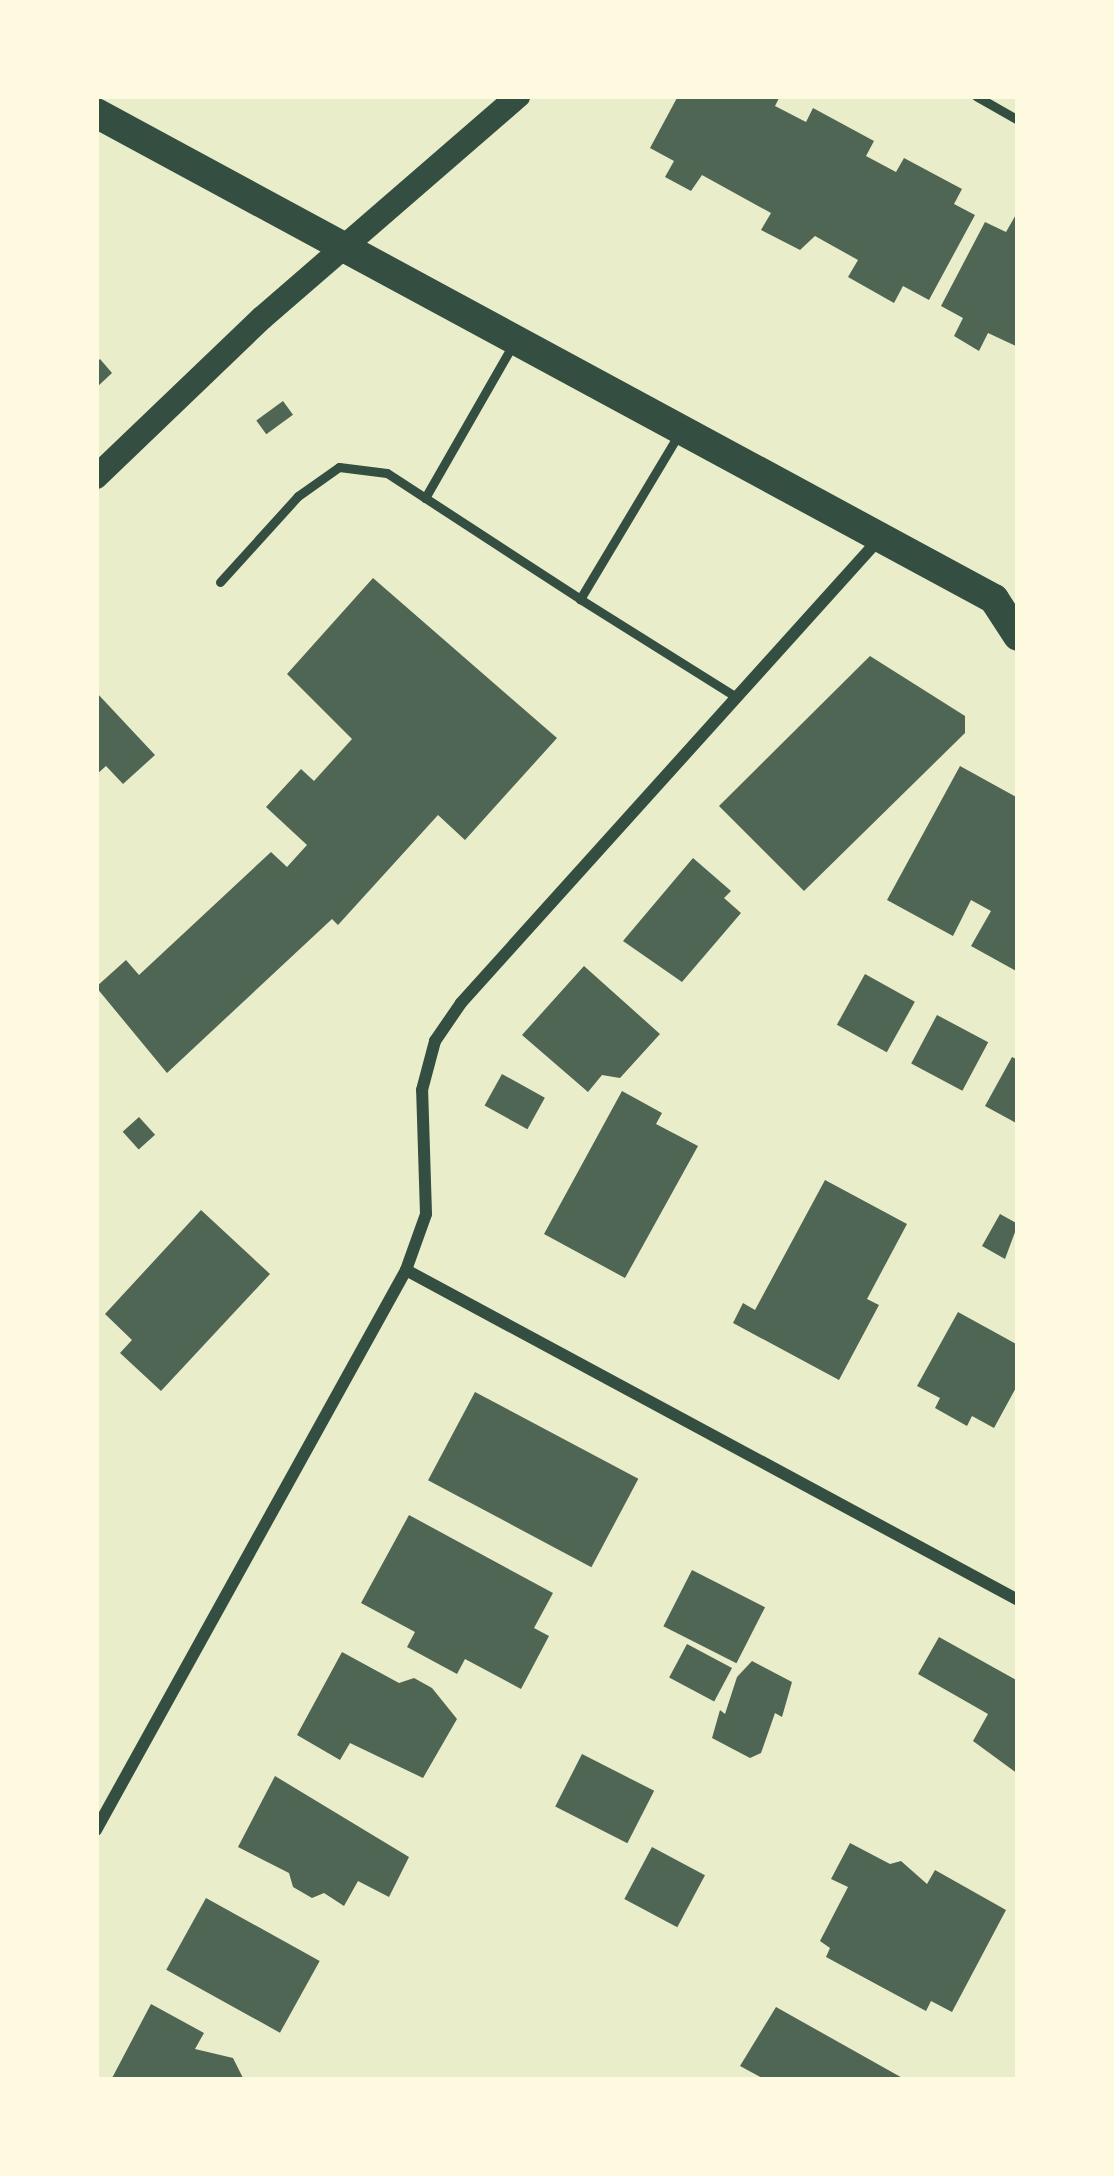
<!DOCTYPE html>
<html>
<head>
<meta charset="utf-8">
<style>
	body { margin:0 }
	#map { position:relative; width:1114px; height:2176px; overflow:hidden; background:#e9edc9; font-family:"Roboto Serif",serif }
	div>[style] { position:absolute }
	.building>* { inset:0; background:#4f6655; transform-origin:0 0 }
	.service>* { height:9px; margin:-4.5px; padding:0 4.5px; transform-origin:4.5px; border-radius:4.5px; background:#344e41 }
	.minor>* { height:12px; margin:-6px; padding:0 6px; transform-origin:6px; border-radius:6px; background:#344e41 }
	.secondary>* { height:24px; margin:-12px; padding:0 12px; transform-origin:12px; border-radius:12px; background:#344e41 }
	.primary>* { height:30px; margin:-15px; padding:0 15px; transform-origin:15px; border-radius:15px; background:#344e41 }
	span { translate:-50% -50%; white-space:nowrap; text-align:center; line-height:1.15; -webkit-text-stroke:10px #fefae0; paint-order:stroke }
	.frame { position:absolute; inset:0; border:99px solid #fefae0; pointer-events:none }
</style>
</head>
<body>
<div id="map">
	<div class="building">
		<div style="clip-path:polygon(678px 96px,780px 96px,775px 106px,806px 122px,813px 108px,874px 141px,866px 156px,896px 172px,904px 158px,962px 189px,954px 204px,975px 215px,929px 300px,903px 286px,894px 303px,848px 277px,858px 260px,815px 236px,800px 250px,761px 230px,771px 213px,702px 175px,691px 191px,665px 177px,674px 161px,650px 148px)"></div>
		<div style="clip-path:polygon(1018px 211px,1018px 347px,988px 333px,979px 351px,954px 336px,963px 318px,941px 306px,985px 222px,1006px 232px)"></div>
		<div style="clip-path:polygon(100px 359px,112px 373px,96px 388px,96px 363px)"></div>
		<div style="left:283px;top:401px;width:17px;height:33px;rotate:54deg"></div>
		<div style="clip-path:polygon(373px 578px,557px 738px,465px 840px,438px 815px,338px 925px,332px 919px,167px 1073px,96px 987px,126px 960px,139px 975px,271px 852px,287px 867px,307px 845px,266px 807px,301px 769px,314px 781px,352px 739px,287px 674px)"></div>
		<div style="clip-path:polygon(870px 656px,965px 716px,965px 733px,804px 891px,719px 806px)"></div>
		<div style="clip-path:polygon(96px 692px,155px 755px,123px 784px,106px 766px,96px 775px)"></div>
		<div style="clip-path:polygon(960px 766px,1018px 798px,1018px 972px,971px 946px,991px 911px,971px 900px,953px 936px,887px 900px)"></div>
		<div style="clip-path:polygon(693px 858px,731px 891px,724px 898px,741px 913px,682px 982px,623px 941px)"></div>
		<div style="clip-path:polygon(584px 966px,660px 1034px,620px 1078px,602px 1075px,588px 1092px,522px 1035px)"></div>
		<div style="left:865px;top:974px;width:57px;height:58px;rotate:29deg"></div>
		<div style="left:937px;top:1015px;width:58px;height:55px;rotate:28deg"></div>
		<div style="clip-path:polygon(1012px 1057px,1018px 1060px,1018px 1124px,985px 1106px)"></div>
		<div style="left:502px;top:1074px;width:49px;height:36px;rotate:29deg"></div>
		<div style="clip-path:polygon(622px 1091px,662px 1113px,656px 1124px,698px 1146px,625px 1278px,544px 1234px)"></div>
		<div style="left:139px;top:1117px;width:24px;height:22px;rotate:48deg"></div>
		<div style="clip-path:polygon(825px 1180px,907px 1224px,867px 1299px,879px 1305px,839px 1380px,733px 1323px,743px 1303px,755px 1310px)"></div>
		<div style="clip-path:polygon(201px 1210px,270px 1274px,161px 1391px,120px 1353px,132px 1340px,105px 1314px)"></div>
		<div style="clip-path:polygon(1000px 1214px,1018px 1224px,1005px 1259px,982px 1246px)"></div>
		<div style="clip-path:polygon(958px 1312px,1018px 1345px,1018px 1384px,994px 1428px,972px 1416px,967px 1426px,935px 1408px,940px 1398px,917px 1386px)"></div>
		<div style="left:475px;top:1392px;width:185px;height:100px;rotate:28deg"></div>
		<div style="clip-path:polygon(409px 1515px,553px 1593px,534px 1628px,549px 1636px,521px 1689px,465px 1659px,457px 1674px,407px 1647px,415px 1632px,361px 1603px)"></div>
		<div style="left:692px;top:1570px;width:82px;height:63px;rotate:27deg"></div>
		<div style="clip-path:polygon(939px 1637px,1018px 1681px,1018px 1774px,973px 1741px,988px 1714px,918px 1674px)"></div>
		<div style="left:687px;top:1644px;width:51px;height:38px;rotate:28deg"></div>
		<div style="clip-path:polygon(342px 1652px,399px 1683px,414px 1678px,432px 1688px,457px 1719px,423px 1778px,350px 1743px,340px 1760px,297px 1735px)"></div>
		<div style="clip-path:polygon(752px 1661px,792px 1682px,782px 1717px,775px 1713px,761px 1753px,750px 1758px,712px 1738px,720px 1710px,725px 1714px,737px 1677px)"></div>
		<div style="left:582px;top:1754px;width:81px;height:59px;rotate:27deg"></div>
		<div style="clip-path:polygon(275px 1776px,409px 1857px,389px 1897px,358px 1881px,344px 1906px,324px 1893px,312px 1898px,293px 1887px,289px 1873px,238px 1847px)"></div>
		<div style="clip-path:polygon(850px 1843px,890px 1864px,901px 1861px,927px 1884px,935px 1870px,1006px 1910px,952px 2012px,931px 2001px,926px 2011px,826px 1957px,830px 1948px,820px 1941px,848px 1887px,831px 1879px)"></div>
		<div style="left:652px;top:1847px;width:60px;height:59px;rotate:28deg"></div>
		<div style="left:206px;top:1898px;width:130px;height:82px;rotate:29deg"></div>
		<div style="clip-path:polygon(151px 2004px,204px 2033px,195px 2049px,233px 2058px,244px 2080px,111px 2080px)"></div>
		<div style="clip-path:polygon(776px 2007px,906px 2080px,766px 2080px,740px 2066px)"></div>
	</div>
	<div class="service">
		<div style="left:976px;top:96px;width:48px;rotate:29.7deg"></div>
		<div style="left:680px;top:432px;width:195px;rotate:120.9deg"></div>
		<div style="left:580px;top:599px;width:184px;rotate:32.1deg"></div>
		<div style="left:425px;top:498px;width:175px;rotate:-60.2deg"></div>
		<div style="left:220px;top:582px;width:116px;rotate:-47.8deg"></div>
		<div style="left:298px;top:496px;width:50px;rotate:-35.3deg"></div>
		<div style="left:339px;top:467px;width:48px;rotate:7.1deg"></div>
		<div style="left:387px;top:473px;width:230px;rotate:33.1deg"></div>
	</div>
	<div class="minor">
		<div style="left:406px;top:1270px;width:695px;rotate:28.33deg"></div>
		<div style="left:96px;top:1830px;width:640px;rotate:-61.03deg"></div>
		<div style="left:406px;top:1270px;width:59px;rotate:-70.3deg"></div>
		<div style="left:426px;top:1214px;width:124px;rotate:-91.8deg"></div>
		<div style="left:422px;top:1090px;width:51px;rotate:-75.1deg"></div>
		<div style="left:435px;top:1041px;width:46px;rotate:-55.6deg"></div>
		<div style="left:461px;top:1003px;width:626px;rotate:-47.98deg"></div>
	</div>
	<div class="secondary">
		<div style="left:96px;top:477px;width:230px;rotate:-43.8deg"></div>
		<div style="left:262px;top:318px;width:339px;rotate:-40.9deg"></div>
	</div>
	<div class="primary">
		<div style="left:96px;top:113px;width:1021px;rotate:28.42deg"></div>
		<div style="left:994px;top:599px;width:44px;rotate:57deg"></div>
	</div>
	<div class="frame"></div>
</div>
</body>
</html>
